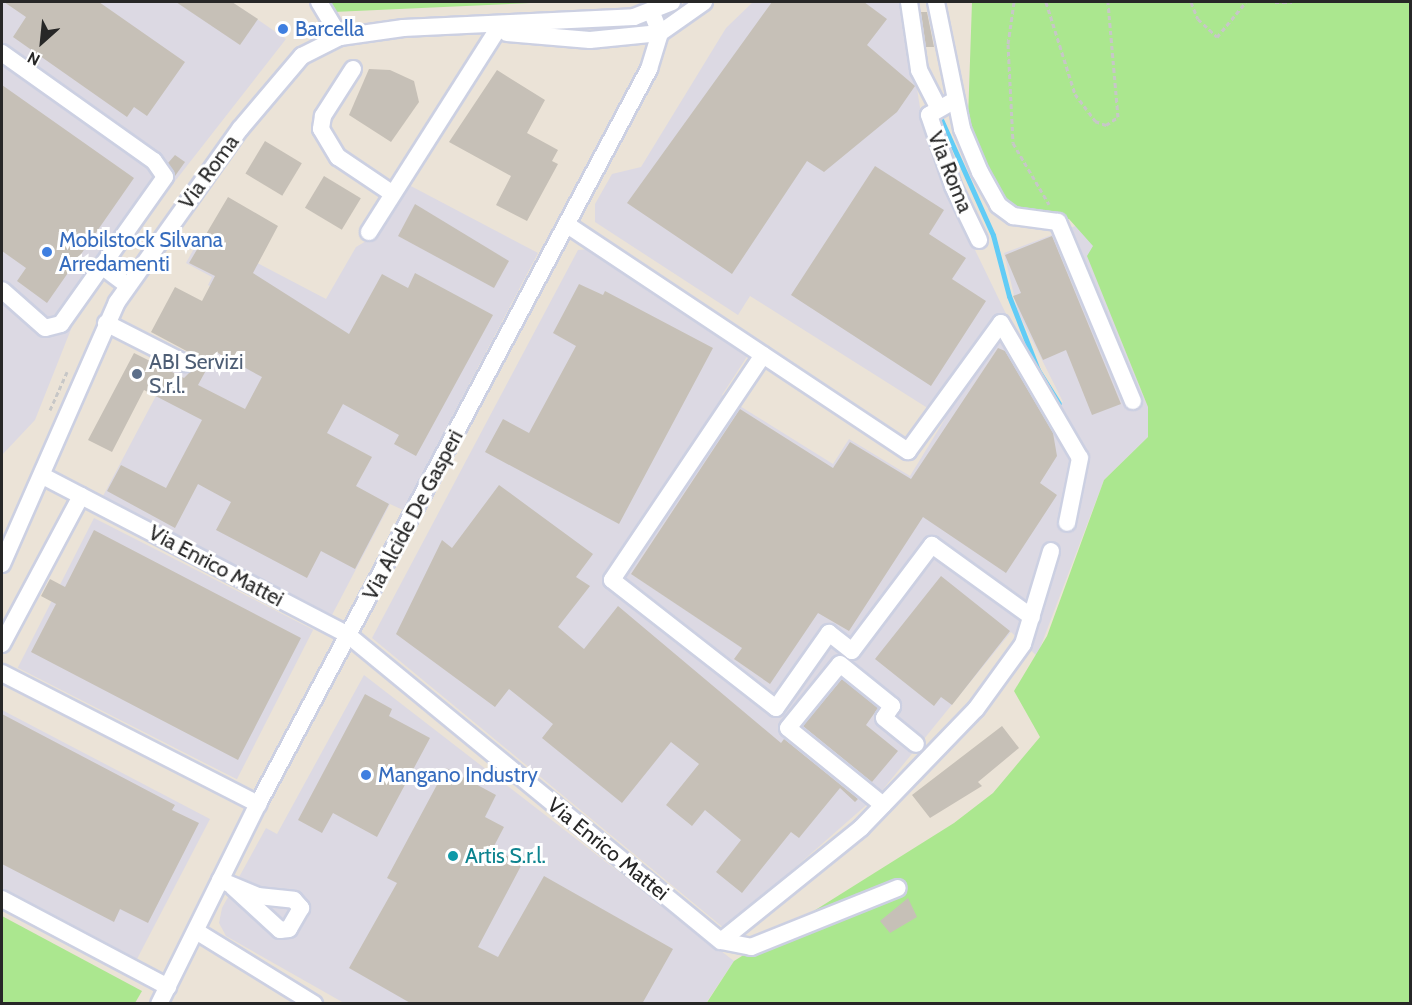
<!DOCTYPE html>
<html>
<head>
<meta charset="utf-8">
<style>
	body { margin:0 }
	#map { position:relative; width:1412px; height:1005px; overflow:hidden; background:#ebe3d7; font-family:Cabin,sans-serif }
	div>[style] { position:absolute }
	.industrial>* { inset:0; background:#dcd9e3; transform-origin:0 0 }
	.green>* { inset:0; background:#abe78f }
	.stream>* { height:5px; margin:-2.5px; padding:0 2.5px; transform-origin:2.5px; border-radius:2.5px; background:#61ccf6 }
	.building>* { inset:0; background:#c6c0b7; transform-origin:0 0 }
	.path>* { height:3px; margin-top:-1.5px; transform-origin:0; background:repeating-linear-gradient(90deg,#c7c7c7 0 4.5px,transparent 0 7.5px) }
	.roads { filter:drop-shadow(2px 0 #ccd0e2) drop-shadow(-2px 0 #ccd0e2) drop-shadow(0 2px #ccd0e2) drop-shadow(0 -2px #ccd0e2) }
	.minor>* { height:16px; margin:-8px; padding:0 8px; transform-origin:8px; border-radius:8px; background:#fff }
	.dots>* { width:16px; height:16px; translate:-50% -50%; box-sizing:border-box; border:3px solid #fff; border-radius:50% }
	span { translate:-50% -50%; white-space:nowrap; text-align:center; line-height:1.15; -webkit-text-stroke:6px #fff; paint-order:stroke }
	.shop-label { font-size:21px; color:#366cbe }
	.left { translate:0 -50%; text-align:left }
	.street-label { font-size:21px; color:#272727 }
	.service-label { font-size:21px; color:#4e5e75 }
	.culture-label { font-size:21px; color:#0d838f }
	.frame { position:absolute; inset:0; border:3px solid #272727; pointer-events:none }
	.north { position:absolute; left:12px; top:12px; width:60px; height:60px; -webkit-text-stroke:4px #fff; paint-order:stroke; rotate:207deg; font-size:16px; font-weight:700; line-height:24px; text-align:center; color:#272727 }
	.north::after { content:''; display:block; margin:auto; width:21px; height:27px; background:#272727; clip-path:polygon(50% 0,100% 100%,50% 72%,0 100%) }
</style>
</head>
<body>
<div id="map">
	<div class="industrial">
		<div style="clip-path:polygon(2px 2px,232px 2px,286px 39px,83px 299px,35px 420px,2px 455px)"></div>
		<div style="clip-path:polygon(753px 2px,903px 2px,923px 126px,943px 184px,1027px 357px,1057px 405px,1063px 402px,1018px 312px,1004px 253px,1078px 225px,1094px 246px,1088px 256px,1148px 407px,1148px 437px,1104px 480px,1037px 656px,1011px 632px,880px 793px,725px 929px,372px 638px,578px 250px,590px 249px,750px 352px,722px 395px,833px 464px,849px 439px,910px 476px,945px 419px,750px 296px,738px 315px,595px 222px,595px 204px,612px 174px,641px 167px,726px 28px)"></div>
		<div style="clip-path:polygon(407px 184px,538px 253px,403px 510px,390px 504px,332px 615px,103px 496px,175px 360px,186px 366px,224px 294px,208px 285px,212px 277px,186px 263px,202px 234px,326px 299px,356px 247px,373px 237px)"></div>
		<div style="left:94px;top:518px;width:246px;height:168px;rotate:27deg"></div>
		<div style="clip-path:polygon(364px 675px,734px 961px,706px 1003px,344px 1003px,226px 936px,219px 923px,222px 908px,266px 828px,277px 834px)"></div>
		<div style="clip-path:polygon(2px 710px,210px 819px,137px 959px,2px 888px)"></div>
	</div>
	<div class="green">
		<div style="clip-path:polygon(323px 2px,552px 2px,333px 12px)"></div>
		<div style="clip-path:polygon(972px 2px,1410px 2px,1410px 1003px,706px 1004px,734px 961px,954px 823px,993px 793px,1040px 737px,1014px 691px,1047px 636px,1104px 480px,1148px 437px,1148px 407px,1087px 256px,1093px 246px,1069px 219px,1009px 207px,973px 140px,968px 119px)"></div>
		<div style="clip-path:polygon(2px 916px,142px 991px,135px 1003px,2px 1003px)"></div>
	</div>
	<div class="stream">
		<div style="left:940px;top:117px;width:129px;rotate:65.8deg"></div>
		<div style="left:993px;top:235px;width:63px;rotate:75.3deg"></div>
		<div style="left:1009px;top:296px;width:79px;rotate:68.6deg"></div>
		<div style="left:1038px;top:370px;width:39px;rotate:58deg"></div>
	</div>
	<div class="building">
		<div style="clip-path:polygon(4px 2px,99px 2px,185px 62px,147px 116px,134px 107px,127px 117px,13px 37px,26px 17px)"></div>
		<div style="clip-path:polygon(176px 2px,232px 2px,258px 19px,240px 45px)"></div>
		<div style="clip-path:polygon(772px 2px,864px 2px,887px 19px,867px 45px,915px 86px,897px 112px,824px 172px,807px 161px,732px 274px,627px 203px)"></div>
		<div style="clip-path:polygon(921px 12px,927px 12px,934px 47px,926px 47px)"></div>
		<div style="clip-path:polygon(369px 69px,390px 70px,414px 81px,419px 102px,391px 142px,349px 115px)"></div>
		<div style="clip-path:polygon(497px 70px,545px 100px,527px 133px,558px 150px,552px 161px,558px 164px,527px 221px,496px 205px,511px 176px,449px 142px)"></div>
		<div style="clip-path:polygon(2px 85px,134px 178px,47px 303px,17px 281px,26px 268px,2px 251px)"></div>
		<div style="left:265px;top:141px;width:43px;height:38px;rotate:31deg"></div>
		<div style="clip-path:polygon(175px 155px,185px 162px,175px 176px,168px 163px)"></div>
		<div style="clip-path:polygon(875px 166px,944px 210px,929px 234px,966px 258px,952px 279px,986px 301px,931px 386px,791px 295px)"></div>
		<div style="left:324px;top:176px;width:43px;height:37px;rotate:31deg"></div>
		<div style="clip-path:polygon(evenodd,228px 197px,278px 226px,253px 273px,349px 334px,382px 274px,408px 288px,415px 273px,493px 315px,416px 456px,394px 444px,399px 435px,343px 404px,327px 433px,372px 457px,356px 486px,389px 504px,355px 569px,321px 551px,307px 578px,216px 530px,231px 502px,198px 484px,175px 528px,107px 491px,121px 465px,166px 488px,202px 420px,144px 390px,112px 452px,88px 440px,134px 353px,184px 378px,194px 368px,196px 356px,151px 332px,175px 287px,202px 301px,215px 276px,189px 263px,228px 197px,216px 352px,262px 377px,245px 409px,198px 385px,216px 352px)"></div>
		<div style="clip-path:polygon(415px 204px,509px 261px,494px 288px,398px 236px)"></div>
		<div style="clip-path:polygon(1052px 236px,1121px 404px,1092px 415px,1066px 350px,1043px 360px,1013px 296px,1021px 293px,1005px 255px)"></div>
		<div style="clip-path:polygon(579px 284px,603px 295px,605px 291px,713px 348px,619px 524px,485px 452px,503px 419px,529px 433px,576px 346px,553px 333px)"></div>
		<div style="clip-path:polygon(998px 348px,1005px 351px,1053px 433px,1057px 456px,1040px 483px,1057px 495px,1006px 573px,923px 517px,849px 631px,818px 613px,770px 684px,734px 659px,742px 648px,631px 574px,740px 409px,833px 468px,850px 442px,911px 479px)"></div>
		<div style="clip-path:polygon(499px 485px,593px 554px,576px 577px,590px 586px,558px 627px,584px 649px,618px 606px,781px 743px,784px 739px,858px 799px,855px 802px,840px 788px,799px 838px,791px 832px,742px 893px,716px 872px,741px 840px,705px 810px,692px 826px,666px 805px,699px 764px,671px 742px,622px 803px,542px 738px,553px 724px,509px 689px,495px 707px,396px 634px,442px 540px,452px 548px)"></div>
		<div style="clip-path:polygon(94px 530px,301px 638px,238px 760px,31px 652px,56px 604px,41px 596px,50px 579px,65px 587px)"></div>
		<div style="clip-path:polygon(941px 576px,1010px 631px,952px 705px,941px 697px,934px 706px,875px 659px)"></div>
		<div style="clip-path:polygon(842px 679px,878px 708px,866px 725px,898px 751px,872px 782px,803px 726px)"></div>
		<div style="clip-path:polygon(365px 694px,392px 709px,389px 716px,430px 738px,377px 837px,333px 813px,322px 833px,298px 820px)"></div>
		<div style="clip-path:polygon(2px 714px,175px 805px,172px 810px,199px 823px,148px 923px,120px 909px,114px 922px,2px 864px)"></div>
		<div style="clip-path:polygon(1002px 726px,1019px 748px,978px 782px,982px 786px,930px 818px,912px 795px)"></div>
		<div style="clip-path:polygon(446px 768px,496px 795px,485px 817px,504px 827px,493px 848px,522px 864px,478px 947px,498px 957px,544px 876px,673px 949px,642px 1004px,412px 1004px,349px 968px,397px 883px,387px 878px)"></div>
		<div style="clip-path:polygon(908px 898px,917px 917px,890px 933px,880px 921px)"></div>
	</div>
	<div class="path">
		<div style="left:1014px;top:2px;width:42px;rotate:98.1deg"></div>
		<div style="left:1008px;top:44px;width:99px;rotate:87.1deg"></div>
		<div style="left:1013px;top:143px;width:71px;rotate:59.5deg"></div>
		<div style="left:1046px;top:2px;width:96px;rotate:72.5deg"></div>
		<div style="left:1075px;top:94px;width:34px;rotate:53deg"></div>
		<div style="left:1095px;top:121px;width:12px;rotate:20deg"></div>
		<div style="left:1106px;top:125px;width:14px;rotate:-34deg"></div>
		<div style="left:1118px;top:117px;width:115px;rotate:-95deg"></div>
		<div style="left:1191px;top:2px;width:18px;rotate:68deg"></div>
		<div style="left:1198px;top:19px;width:26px;rotate:43deg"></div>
		<div style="left:1217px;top:37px;width:45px;rotate:-50.4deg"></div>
		<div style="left:1275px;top:2px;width:17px"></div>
		<div style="left:50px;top:410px;width:42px;rotate:-65.9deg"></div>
	</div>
	<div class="roads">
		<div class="minor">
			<div style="left:319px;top:2px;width:41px;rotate:59deg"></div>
			<div style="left:909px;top:2px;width:69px;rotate:81.6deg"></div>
			<div style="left:919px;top:70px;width:42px;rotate:62.8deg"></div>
			<div style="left:936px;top:2px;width:130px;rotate:78.4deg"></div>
			<div style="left:962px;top:129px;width:47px;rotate:67.3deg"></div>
			<div style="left:980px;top:172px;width:38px;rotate:61deg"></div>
			<div style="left:998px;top:205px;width:19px;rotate:36deg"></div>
			<div style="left:1013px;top:216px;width:45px;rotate:7.6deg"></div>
			<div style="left:1058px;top:222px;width:194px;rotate:67.3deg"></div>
			<div style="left:507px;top:33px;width:83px;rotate:4.8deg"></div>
			<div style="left:590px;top:40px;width:70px;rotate:-5.7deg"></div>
			<div style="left:660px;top:33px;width:54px;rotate:-35.2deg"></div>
			<div style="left:2px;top:53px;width:186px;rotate:35.4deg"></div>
			<div style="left:154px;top:161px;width:19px;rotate:55deg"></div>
			<div style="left:165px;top:177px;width:180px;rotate:125.3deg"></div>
			<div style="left:61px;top:324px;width:16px;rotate:166deg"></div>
			<div style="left:45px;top:328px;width:57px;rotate:-138.5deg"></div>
			<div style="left:353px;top:69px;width:56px;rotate:122.6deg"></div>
			<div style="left:323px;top:116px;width:13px;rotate:99deg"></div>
			<div style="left:321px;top:129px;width:33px;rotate:59deg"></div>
			<div style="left:338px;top:157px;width:66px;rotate:33.9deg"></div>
			<div style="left:955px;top:100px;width:30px;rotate:150deg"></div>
			<div style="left:929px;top:115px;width:75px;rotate:71.3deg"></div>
			<div style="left:953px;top:186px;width:60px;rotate:64.3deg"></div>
			<div style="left:569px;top:226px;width:407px;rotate:33.6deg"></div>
			<div style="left:908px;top:451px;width:158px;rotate:-54deg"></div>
			<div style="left:1001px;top:323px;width:156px;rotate:59.7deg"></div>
			<div style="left:1080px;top:458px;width:66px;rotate:101.3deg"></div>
			<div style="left:369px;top:232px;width:237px;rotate:-57.6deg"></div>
			<div style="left:103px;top:267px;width:31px;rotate:37deg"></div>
			<div style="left:106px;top:323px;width:89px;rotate:26.9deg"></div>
			<div style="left:763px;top:355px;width:271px;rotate:123.9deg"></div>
			<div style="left:612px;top:580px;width:208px;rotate:38deg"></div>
			<div style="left:776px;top:708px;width:92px;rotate:-54.8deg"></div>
			<div style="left:829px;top:633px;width:29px;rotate:38deg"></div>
			<div style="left:852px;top:651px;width:133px;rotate:-53deg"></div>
			<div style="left:932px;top:545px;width:123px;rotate:35.8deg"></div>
			<div style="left:43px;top:476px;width:344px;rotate:27.5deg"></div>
			<div style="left:348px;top:635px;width:482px;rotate:39.4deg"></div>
			<div style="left:721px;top:941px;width:180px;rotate:-38.9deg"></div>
			<div style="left:861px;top:828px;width:165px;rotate:-46deg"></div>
			<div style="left:976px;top:709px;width:80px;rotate:-54.1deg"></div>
			<div style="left:1023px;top:644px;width:97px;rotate:-73.2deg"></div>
			<div style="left:2px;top:564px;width:286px;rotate:-66.3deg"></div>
			<div style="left:117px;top:302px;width:212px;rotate:-54.6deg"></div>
			<div style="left:240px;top:129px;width:96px;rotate:-49.7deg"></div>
			<div style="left:302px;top:56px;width:42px;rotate:-26.6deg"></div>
			<div style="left:340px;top:37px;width:64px;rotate:-8.1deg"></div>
			<div style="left:403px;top:28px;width:231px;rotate:-2.7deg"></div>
			<div style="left:634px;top:17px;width:41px;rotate:-21.5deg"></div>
			<div style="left:2px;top:644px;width:168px;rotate:-61.9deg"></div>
			<div style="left:2px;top:673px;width:288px;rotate:27.1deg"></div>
			<div style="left:883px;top:805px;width:122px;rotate:-141deg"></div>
			<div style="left:788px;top:728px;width:82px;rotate:-50.9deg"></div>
			<div style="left:840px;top:664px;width:67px;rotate:38.9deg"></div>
			<div style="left:892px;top:706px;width:14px;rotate:124deg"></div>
			<div style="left:884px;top:718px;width:41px;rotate:39.1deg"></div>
			<div style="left:220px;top:880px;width:41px;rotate:22.8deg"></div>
			<div style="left:258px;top:896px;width:36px;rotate:6deg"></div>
			<div style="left:294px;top:900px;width:11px;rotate:49deg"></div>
			<div style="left:301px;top:908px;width:24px;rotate:120deg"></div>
			<div style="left:289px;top:929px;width:9px;rotate:174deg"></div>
			<div style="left:280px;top:930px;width:64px;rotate:-137.5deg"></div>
			<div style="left:2px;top:899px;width:188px;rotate:27.9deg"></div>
			<div style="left:196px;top:931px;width:139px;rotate:31.7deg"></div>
			<div style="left:721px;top:941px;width:31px;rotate:11deg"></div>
			<div style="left:751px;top:947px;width:158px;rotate:-21.9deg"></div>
			<div style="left:159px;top:1004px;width:223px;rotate:-63.7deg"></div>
			<div style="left:258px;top:804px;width:833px;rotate:-61.99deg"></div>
			<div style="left:649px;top:69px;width:38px;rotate:-73deg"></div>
			<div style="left:660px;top:33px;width:22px;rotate:-112deg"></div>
		</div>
	</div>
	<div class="dots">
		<div style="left:283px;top:29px;background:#3f7fe0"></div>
		<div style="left:47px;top:252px;background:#3f7fe0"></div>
		<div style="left:137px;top:374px;background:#5c6f8a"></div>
		<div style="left:366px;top:775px;background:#3f7fe0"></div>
		<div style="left:453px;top:856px;background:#0f9aa8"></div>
	</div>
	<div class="shop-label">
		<span class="left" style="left:295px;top:29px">Barcella</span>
		<span class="left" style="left:59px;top:252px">Mobilstock Silvana<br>Arredamenti</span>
		<span class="left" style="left:378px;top:775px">Mangano Industry</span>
	</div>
	<div class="street-label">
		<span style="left:209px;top:172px;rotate:-54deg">Via Roma</span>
		<span style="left:950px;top:172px;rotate:68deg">Via Roma</span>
		<span style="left:413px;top:515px;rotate:-62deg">Via Alcide De Gasperi</span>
		<span style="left:216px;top:566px;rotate:28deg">Via Enrico Mattei</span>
		<span style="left:608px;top:849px;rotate:39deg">Via Enrico Mattei</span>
	</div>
	<div class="service-label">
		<span class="left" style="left:149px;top:374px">ABI Servizi<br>S.r.l.</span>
	</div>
	<div class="culture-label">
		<span class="left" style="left:465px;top:856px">Artis S.r.l.</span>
	</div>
	<div class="frame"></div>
	<div class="north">N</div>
</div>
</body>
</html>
